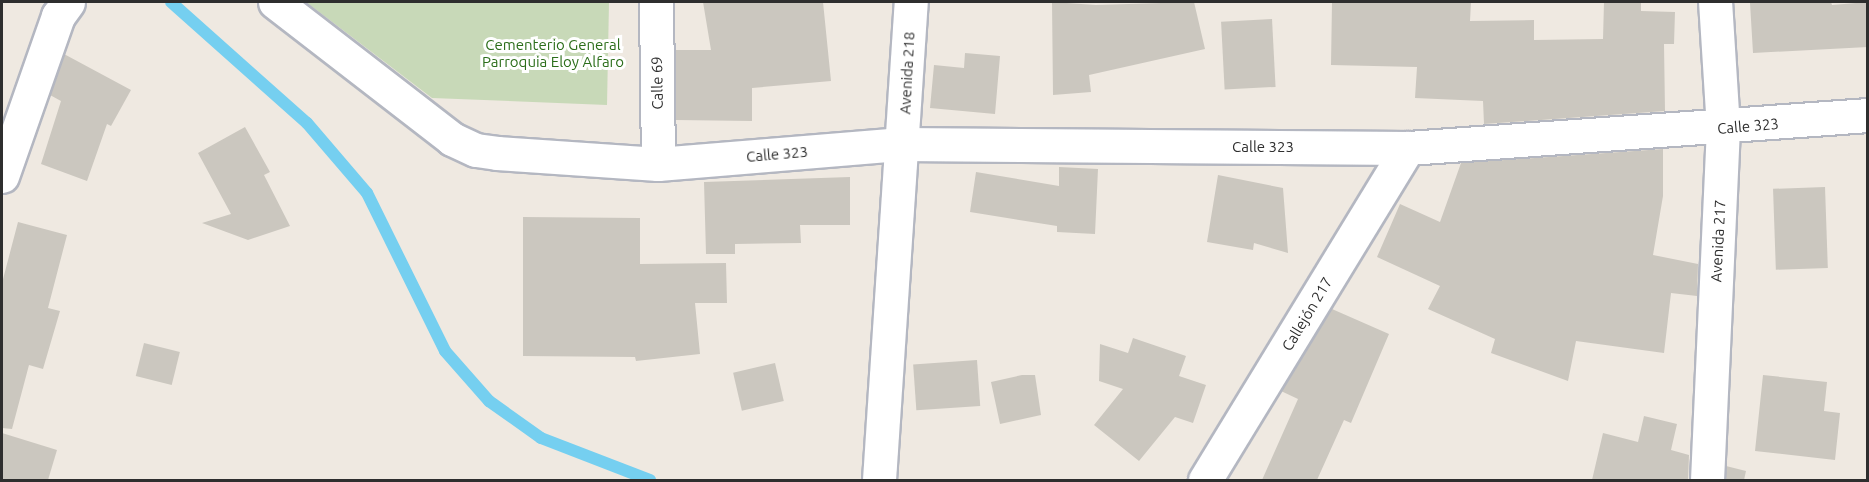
<!DOCTYPE html>
<html>
<head>
<meta charset="utf-8">
<style>
	body { margin:0 }
	#map { position:relative; width:1869px; height:482px; overflow:hidden; background:#efe9e1; font-family:Ubuntu,sans-serif }
	div>[style] { position:absolute }
	.cemetery>* { inset:0; background:#c8d9b8 }
	.stream>* { height:12px; margin:-6px; padding:0 6px; transform-origin:6px; border-radius:6px; background:#75cff0 }
	.building>* { inset:0; background:#cbc7bf; transform-origin:0 0 }
	.roads { filter:drop-shadow(2px 0 #b4b7c1) drop-shadow(-2px 0 #b4b7c1) drop-shadow(0 2px #b4b7c1) drop-shadow(0 -2px #b4b7c1) }
	.minor>* { height:33px; margin:-16.5px; padding:0 16.5px; transform-origin:16.5px; border-radius:16.5px; background:#fff }
	span { translate:-50% -50%; white-space:nowrap; text-align:center; line-height:1.15; -webkit-text-stroke:6px #fff; paint-order:stroke }
	.park-label { font-size:15px; color:#2c6e1b }
	.street-label { font-size:15px; color:#2e2e2e }
	.frame { position:absolute; inset:0; border:3px solid #2e2e2e; pointer-events:none }
</style>
</head>
<body>
<div id="map">
	<div class="cemetery">
		<div style="clip-path:polygon(306px 2px,609px 2px,607px 105px,432px 98px)"></div>
	</div>
	<div class="stream">
		<div style="left:171px;top:2px;width:182px;rotate:41.7deg"></div>
		<div style="left:307px;top:123px;width:92px;rotate:49.4deg"></div>
		<div style="left:367px;top:193px;width:176px;rotate:63.7deg"></div>
		<div style="left:445px;top:351px;width:67px;rotate:48.7deg"></div>
		<div style="left:489px;top:401px;width:64px;rotate:35.4deg"></div>
		<div style="left:541px;top:438px;width:117px;rotate:21.1deg"></div>
	</div>
	<div class="building">
		<div style="clip-path:polygon(703px 2px,823px 2px,831px 81px,752px 88px,752px 121px,676px 120px,676px 50px,711px 50px)"></div>
		<div style="clip-path:polygon(1052px 2px,1096px 5px,1194px 2px,1205px 49px,1089px 75px,1091px 92px,1053px 95px)"></div>
		<div style="clip-path:polygon(1332px 2px,1471px 2px,1470px 21px,1534px 20px,1534px 40px,1603px 39px,1604px 2px,1641px 2px,1641px 11px,1675px 12px,1674px 44px,1664px 44px,1665px 111px,1484px 124px,1483px 101px,1415px 98px,1417px 67px,1331px 65px)"></div>
		<div style="clip-path:polygon(1831px 2px,1832px 5px,1868px 2px,1868px 47px,1753px 53px,1750px 3px)"></div>
		<div style="left:1272px;top:19px;width:68px;height:51px;rotate:87deg"></div>
		<div style="clip-path:polygon(965px 53px,1000px 56px,995px 114px,930px 108px,934px 65px,964px 68px)"></div>
		<div style="clip-path:polygon(64px 54px,131px 90px,111px 126px,107px 124px,87px 181px,41px 164px,61px 101px,50px 95px)"></div>
		<div style="clip-path:polygon(245px 127px,270px 172px,264px 175px,290px 226px,248px 240px,202px 223px,231px 214px,198px 153px)"></div>
		<div style="clip-path:polygon(1663px 149px,1663px 196px,1653px 255px,1698px 264px,1697px 296px,1671px 293px,1664px 353px,1576px 341px,1568px 381px,1491px 353px,1495px 339px,1428px 309px,1440px 286px,1377px 257px,1400px 204px,1440px 222px,1461px 163px)"></div>
		<div style="clip-path:polygon(1059px 167px,1098px 169px,1095px 234px,1057px 232px,1057px 226px,970px 212px,976px 172px,1059px 186px)"></div>
		<div style="clip-path:polygon(1218px 175px,1283px 188px,1288px 253px,1254px 243px,1253px 250px,1207px 242px)"></div>
		<div style="clip-path:polygon(850px 177px,850px 225px,800px 225px,801px 243px,735px 244px,735px 254px,706px 254px,704px 182px)"></div>
		<div style="left:1825px;top:187px;width:81px;height:52px;rotate:88deg"></div>
		<div style="clip-path:polygon(523px 217px,640px 218px,640px 264px,726px 263px,727px 303px,695px 303px,700px 354px,636px 361px,635px 357px,523px 356px)"></div>
		<div style="clip-path:polygon(18px 222px,67px 235px,48px 308px,60px 311px,43px 369px,29px 365px,12px 429px,2px 428px,2px 283px)"></div>
		<div style="clip-path:polygon(1332px 309px,1389px 334px,1351px 423px,1344px 420px,1317px 480px,1262px 480px,1298px 399px,1281px 391px)"></div>
		<div style="clip-path:polygon(1133px 338px,1186px 356px,1179px 376px,1206px 385px,1193px 423px,1175px 417px,1139px 461px,1094px 425px,1123px 389px,1099px 381px,1100px 344px,1128px 353px)"></div>
		<div style="left:144px;top:343px;width:37px;height:34px;rotate:14deg"></div>
		<div style="left:977px;top:360px;width:46px;height:64px;rotate:86deg"></div>
		<div style="left:775px;top:363px;width:39px;height:43px;rotate:77deg"></div>
		<div style="clip-path:polygon(1022px 375px,1035px 375px,1041px 415px,1000px 424px,991px 382px)"></div>
		<div style="clip-path:polygon(1763px 375px,1827px 382px,1824px 411px,1840px 413px,1835px 460px,1755px 451px)"></div>
		<div style="clip-path:polygon(1644px 416px,1677px 424px,1671px 450px,1689px 455px,1688px 480px,1592px 480px,1603px 433px,1638px 442px)"></div>
		<div style="clip-path:polygon(2px 433px,57px 450px,48px 480px,2px 480px)"></div>
		<div style="clip-path:polygon(1726px 466px,1746px 471px,1744px 480px,1726px 480px)"></div>
	</div>
	<div class="roads">
		<div class="minor">
			<div style="left:275px;top:2px;width:224px;rotate:37.7deg"></div>
			<div style="left:452px;top:139px;width:26px;rotate:25deg"></div>
			<div style="left:476px;top:150px;width:21px;rotate:8deg"></div>
			<div style="left:497px;top:153px;width:161px;rotate:3.9deg"></div>
			<div style="left:658px;top:164px;width:245px;rotate:-4.7deg"></div>
			<div style="left:902px;top:144px;width:506px;rotate:0.45deg"></div>
			<div style="left:1408px;top:148px;width:461px;rotate:-4.1deg"></div>
			<div style="left:656px;top:2px;width:162px;rotate:89.3deg"></div>
			<div style="left:2px;top:176px;width:170px;rotate:-70.7deg"></div>
			<div style="left:58px;top:16px;width:17px;rotate:-54deg"></div>
			<div style="left:879px;top:480px;width:479px;rotate:-86.2deg"></div>
			<div style="left:1205px;top:480px;width:389px;rotate:-58.6deg"></div>
			<div style="left:1707px;top:480px;width:352px;rotate:-87.4deg"></div>
			<div style="left:1723px;top:128px;width:126px;rotate:-93.6deg"></div>
		</div>
	</div>
	<div class="park-label">
		<span style="left:553px;top:53px">Cementerio General<br>Parroquia Eloy Alfaro</span>
	</div>
	<div class="street-label">
		<span style="left:907px;top:73px;rotate:-87deg">Avenida 218</span>
		<span style="left:657px;top:83px;rotate:-91deg">Calle 69</span>
		<span style="left:1748px;top:126px;rotate:-5deg">Calle 323</span>
		<span style="left:1263px;top:147px">Calle 323</span>
		<span style="left:777px;top:154px;rotate:-5deg">Calle 323</span>
		<span style="left:1718px;top:241px;rotate:-87deg">Avenida 217</span>
		<span style="left:1307px;top:314px;rotate:-59deg">Callejón 217</span>
	</div>
	<div class="frame"></div>
</div>
</body>
</html>
